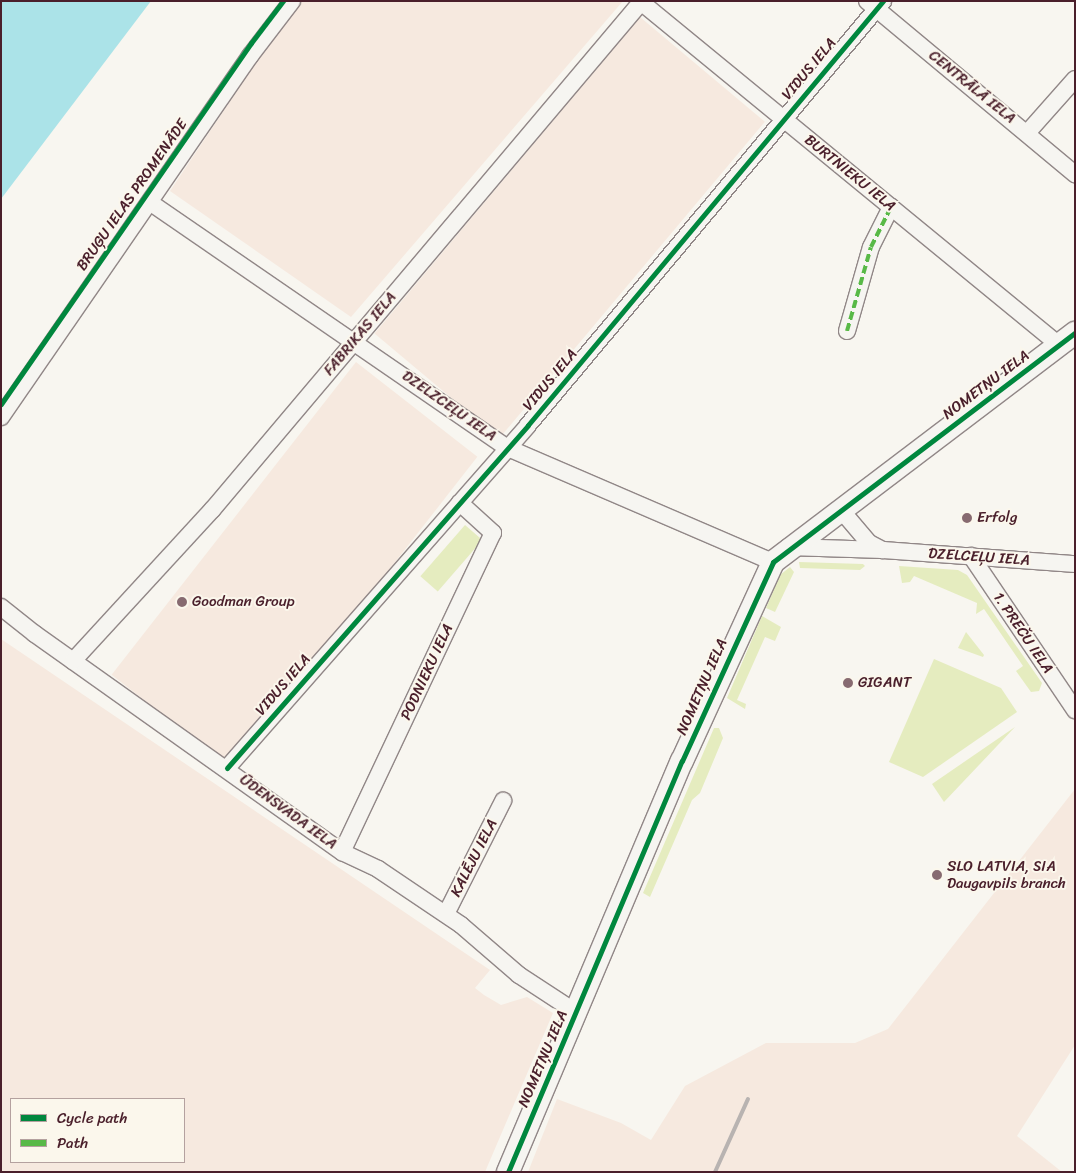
<!DOCTYPE html>
<html>
<head>
<meta charset="utf-8">
<style>
	body { margin:0 }
	#map { position:relative; width:1076px; height:1173px; overflow:hidden; background:#f8f6f0; font-family:Sriracha,sans-serif }
	div>[style] { position:absolute }
	.built>* { inset:0; background:#f6e9df; transform-origin:0 0 }
	.green>* { inset:0; background:#e5ecbf; transform-origin:0 0 }
	.water>* { inset:0; background:#abe3e8 }
	.roads { filter:drop-shadow(1px 0 #918787) drop-shadow(-1px 0 #918787) drop-shadow(0 1px #918787) drop-shadow(0 -1px #918787) }
	.street>* { height:16px; margin:-8px; padding:0 8px; transform-origin:8px; border-radius:8px; background:#f6f5f1 }
	.secondary>* { height:22px; margin:-11px; padding:0 11px; transform-origin:11px; border-radius:11px; background:#f6f5f1 }
	.rail>* { height:4px; margin:-2px; padding:0 2px; transform-origin:2px; border-radius:2px; background:#b8b3b1 }
	.quiet>* { height:4px; margin-top:-2px; transform-origin:0; background:repeating-linear-gradient(90deg,#58b947 0 8px,transparent 0 12px) }
	.cycleway>* { height:5px; margin:-2.5px; padding:0 2.5px; transform-origin:2.5px; border-radius:2.5px; background:#00873e }
	.dots>* { width:14px; height:14px; translate:-50% -50%; box-sizing:border-box; border:2px solid #fbf7ec; border-radius:50% }
	span { translate:-50% -50%; white-space:nowrap; text-align:center; line-height:1.15; -webkit-text-stroke:4px #fbf7ec; paint-order:stroke }
	.street-label { font-size:15px; color:#4a1f2b }
	.poi-label { font-size:15px; color:#4a1f2b }
	.left { translate:0 -50%; text-align:left }
	.frame { position:absolute; inset:0; border:2px solid #4a1f2b; pointer-events:none }
	.legend { position:absolute; left:10px; top:1098px; width:175px; height:65px; box-sizing:border-box; background:#fbf7ec; border:1px solid #b4a19f; margin:0; padding:6px 9px; list-style:none; font-size:15px; color:#4a1f2b }
	.legend li { display:flex; align-items:center; gap:10px; height:25px }
	.legend b { width:25px; border:1px solid #b4a19f }
</style>
</head>
<body>
<div id="map">
	<div class="built">
		<div style="clip-path:polygon(297px 1px,623px 1px,351px 317px,170px 191px)"></div>
		<div style="left:640px;top:17px;width:163px;height:413px;rotate:40deg"></div>
		<div style="left:356px;top:362px;width:154px;height:397px;rotate:38deg"></div>
		<div style="clip-path:polygon(evenodd,1px 639px,490px 970px,475px 988px,484px 995px,501px 1005px,527px 997px,553px 1013px,485px 1172px,1px 1172px,1px 639px,184px 1099px,184px 1162px,11px 1162px,11px 1099px,184px 1099px)"></div>
		<div style="clip-path:polygon(1075px 789px,1075px 1045px,1017px 1136px,1062px 1172px,528px 1172px,557px 1099px,621px 1123px,651px 1140px,685px 1086px,766px 1043px,855px 1043px,888px 1029px)"></div>
	</div>
	<div class="green">
		<div style="left:465px;top:525px;width:23px;height:68px;rotate:41deg"></div>
		<div style="clip-path:polygon(799px 562px,863px 564px,865px 566px,860px 570px,800px 568px)"></div>
		<div style="clip-path:polygon(899px 566px,958px 570px,967px 575px,1042px 683px,1039px 691px,1031px 692px,1016px 671px,1023px 666px,984px 609px,976px 614px,977px 603px,914px 576px,910px 582px,902px 583px)"></div>
		<div style="clip-path:polygon(790px 567px,794px 572px,775px 612px,766px 608px,780px 575px)"></div>
		<div style="clip-path:polygon(762px 616px,781px 627px,775px 641px,765px 637px,737px 700px,746px 704px,745px 709px,727px 698px)"></div>
		<div style="clip-path:polygon(966px 632px,984px 655px,983px 657px,958px 648px)"></div>
		<div style="clip-path:polygon(934px 659px,1001px 688px,1017px 712px,923px 777px,889px 762px)"></div>
		<div style="clip-path:polygon(1015px 727px,944px 802px,932px 784px)"></div>
		<div style="clip-path:polygon(714px 728px,719px 728px,723px 738px,700px 793px,692px 800px,650px 897px,643px 893px)"></div>
	</div>
	<div class="water">
		<div style="clip-path:polygon(1px 1px,151px 1px,1px 199px)"></div>
	</div>
	<div class="roads">
		<div class="street">
			<div style="left:867px;top:1px;width:271px;rotate:39.8deg"></div>
			<div style="left:641px;top:2px;width:541px;rotate:39.37deg"></div>
			<div style="left:1028px;top:132px;width:71px;rotate:-48.4deg"></div>
			<div style="left:151px;top:203px;width:433px;rotate:34.5deg"></div>
			<div style="left:508px;top:448px;width:288px;rotate:23.3deg"></div>
			<div style="left:847px;top:331px;width:87px;rotate:-74.1deg"></div>
			<div style="left:871px;top:247px;width:45px;rotate:-63.4deg"></div>
			<div style="left:1px;top:417px;width:439px;rotate:-55.4deg"></div>
			<div style="left:250px;top:56px;width:69px;rotate:-52.6deg"></div>
			<div style="left:841px;top:510px;width:43px;rotate:49.7deg"></div>
			<div style="left:869px;top:543px;width:16px;rotate:27deg"></div>
			<div style="left:788px;top:547px;width:95px;rotate:1.8deg"></div>
			<div style="left:883px;top:550px;width:193px;rotate:4.2deg"></div>
			<div style="left:971px;top:556px;width:186px;rotate:56deg"></div>
			<div style="left:1px;top:607px;width:43px;rotate:38.5deg"></div>
			<div style="left:35px;top:634px;width:377px;rotate:35.4deg"></div>
			<div style="left:342px;top:852px;width:40px;rotate:25deg"></div>
			<div style="left:378px;top:869px;width:100px;rotate:34deg"></div>
			<div style="left:461px;top:925px;width:77px;rotate:40.8deg"></div>
			<div style="left:519px;top:975px;width:69px;rotate:33.2deg"></div>
			<div style="left:73px;top:661px;width:205px;rotate:-47.4deg"></div>
			<div style="left:212px;top:510px;width:666px;rotate:-49.81deg"></div>
			<div style="left:227px;top:768px;width:456px;rotate:-48.7deg"></div>
			<div style="left:528px;top:425px;width:553px;rotate:-50.06deg"></div>
			<div style="left:342px;top:852px;width:353px;rotate:-64.7deg"></div>
			<div style="left:493px;top:533px;width:45px;rotate:-137.7deg"></div>
			<div style="left:446px;top:914px;width:127px;rotate:-63.2deg"></div>
		</div>
		<div class="secondary">
			<div style="left:508px;top:1172px;width:446px;rotate:-67.1deg"></div>
			<div style="left:682px;top:761px;width:219px;rotate:-65.4deg"></div>
			<div style="left:773px;top:562px;width:379px;rotate:-37.2deg"></div>
		</div>
	</div>
	<div class="rail">
		<div style="left:715px;top:1172px;width:80px;rotate:-65.7deg"></div>
	</div>
	<div class="quiet">
		<div style="left:847px;top:331px;width:87px;rotate:-74.1deg"></div>
		<div style="left:871px;top:247px;width:45px;rotate:-63.4deg"></div>
	</div>
	<div class="cycleway">
		<div style="left:1px;top:404px;width:439px;rotate:-55.3deg"></div>
		<div style="left:251px;top:43px;width:53px;rotate:-52.7deg"></div>
		<div style="left:227px;top:768px;width:456px;rotate:-48.7deg"></div>
		<div style="left:528px;top:425px;width:553px;rotate:-50.06deg"></div>
		<div style="left:508px;top:1172px;width:446px;rotate:-67.1deg"></div>
		<div style="left:682px;top:761px;width:219px;rotate:-65.4deg"></div>
		<div style="left:773px;top:562px;width:379px;rotate:-37.2deg"></div>
	</div>
	<div class="dots">
		<div style="left:967px;top:518px;background:#876a70"></div>
		<div style="left:182px;top:602px;background:#876a70"></div>
		<div style="left:848px;top:683px;background:#876a70"></div>
		<div style="left:937px;top:875px;background:#876a70"></div>
	</div>
	<div class="street-label">
		<span style="left:809px;top:69px;rotate:-50deg">VIDUS IELA</span>
		<span style="left:972px;top:87px;rotate:39deg">CENTRĀLĀ IELA</span>
		<span style="left:850px;top:173px;rotate:39deg">BURTNIEKU IELA</span>
		<span style="left:132px;top:195px;rotate:-55deg">BRUĢU IELAS PROMENĀDE</span>
		<span style="left:360px;top:334px;rotate:-50deg">FABRIKAS IELA</span>
		<span style="left:550px;top:380px;rotate:-50deg">VIDUS IELA</span>
		<span style="left:986px;top:385px;rotate:-37deg">NOMETŅU IELA</span>
		<span style="left:449px;top:406px;rotate:35deg">DZELZCEĻU IELA</span>
		<span style="left:979px;top:557px;rotate:4deg">DZELCEĻU IELA</span>
		<span style="left:1023px;top:633px;rotate:56deg">1. PREČU IELA</span>
		<span style="left:427px;top:672px;rotate:-65deg">PODNIEKU IELA</span>
		<span style="left:283px;top:685px;rotate:-49deg">VIDUS IELA</span>
		<span style="left:702px;top:687px;rotate:-66deg">NOMETŅU IELA</span>
		<span style="left:288px;top:812px;rotate:36deg">ŪDENSVADA IELA</span>
		<span style="left:474px;top:858px;rotate:-63deg">KALĒJU IELA</span>
		<span style="left:543px;top:1059px;rotate:-67deg">NOMETŅU IELA</span>
	</div>
	<div class="poi-label">
		<span class="left" style="left:977px;top:518px">Erfolg</span>
		<span class="left" style="left:192px;top:602px">Goodman Group</span>
		<span class="left" style="left:858px;top:683px">GIGANT</span>
		<span class="left" style="left:947px;top:875px">SLO LATVIA, SIA<br>Daugavpils branch</span>
	</div>
	<div class="frame"></div>
	<ul class="legend">
	<li><b style="height:6px;background:#00873e"></b>Cycle path</li>
	<li><b style="height:6px;background:#58b947"></b>Path</li>
	</ul>
</div>
</body>
</html>
